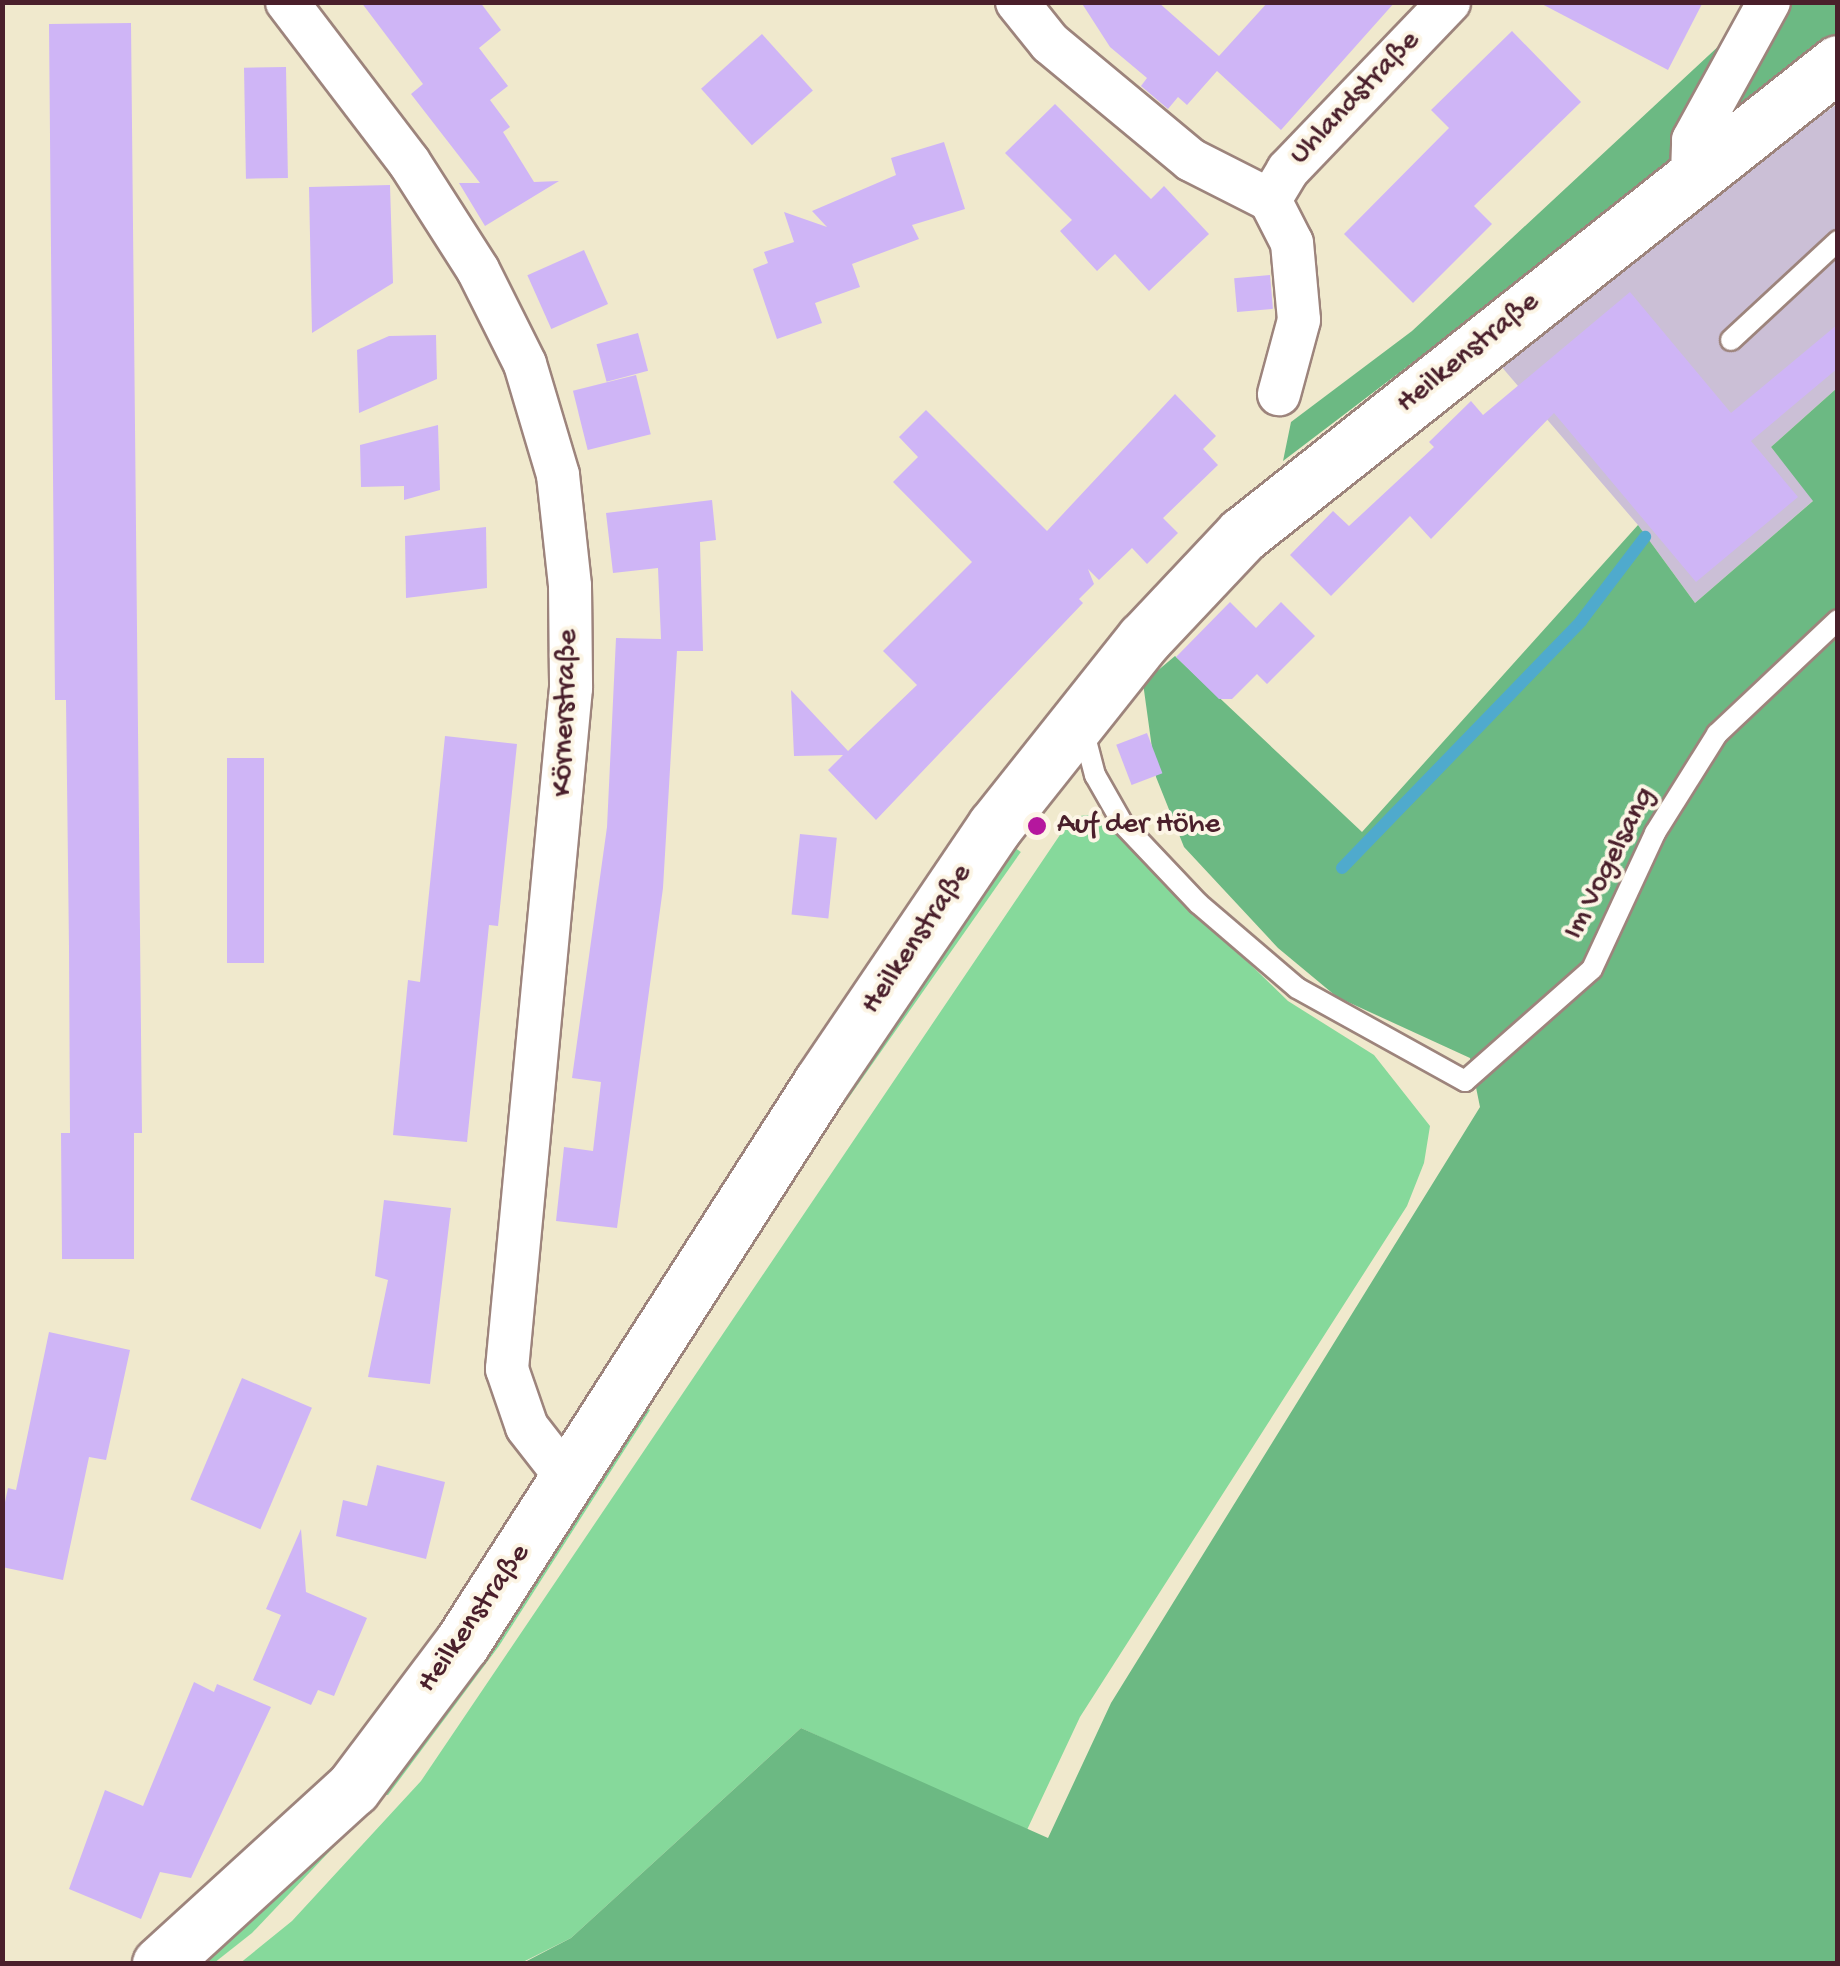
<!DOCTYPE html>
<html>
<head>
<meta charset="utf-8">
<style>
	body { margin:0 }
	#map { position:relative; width:1840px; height:1966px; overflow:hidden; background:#f0e9cd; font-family:"Gochi Hand",sans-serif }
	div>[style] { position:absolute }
	.industrial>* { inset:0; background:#cbbfd6 }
	.green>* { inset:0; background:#86d99b; transform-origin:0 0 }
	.forest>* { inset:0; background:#6cb983 }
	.stream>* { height:12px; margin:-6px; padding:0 6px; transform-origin:6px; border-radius:6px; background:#4faacd }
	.building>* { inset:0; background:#cfb5f6; transform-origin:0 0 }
	.roads { filter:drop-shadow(2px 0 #9d847c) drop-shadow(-2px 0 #9d847c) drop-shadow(0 2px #9d847c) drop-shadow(0 -2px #9d847c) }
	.lane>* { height:20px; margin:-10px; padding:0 10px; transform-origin:10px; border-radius:10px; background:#fff }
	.street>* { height:42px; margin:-21px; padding:0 21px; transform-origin:21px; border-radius:21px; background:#fff }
	.secondary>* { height:55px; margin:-27.5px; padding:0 27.5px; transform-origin:27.5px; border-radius:27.5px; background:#fff }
	.dots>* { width:28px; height:28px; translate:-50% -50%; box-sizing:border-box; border:5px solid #fcf5e5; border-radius:50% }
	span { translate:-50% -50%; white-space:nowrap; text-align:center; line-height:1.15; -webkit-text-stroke:8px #fcf5e5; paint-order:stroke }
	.street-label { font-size:30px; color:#4a1f2b }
	.poi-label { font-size:30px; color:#4a1f2b }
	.left { translate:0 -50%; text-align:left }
	.frame { position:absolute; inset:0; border:5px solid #4a1f2b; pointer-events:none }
</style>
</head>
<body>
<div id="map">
	<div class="industrial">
		<div style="clip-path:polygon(1837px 104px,1837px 388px,1771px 447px,1814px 500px,1695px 603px,1638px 525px,1500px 365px,1702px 201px)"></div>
	</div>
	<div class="green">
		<div style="clip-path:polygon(1096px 814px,1288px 1001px,1374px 1055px,1430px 1126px,1424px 1163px,1407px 1206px,1080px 1717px,1026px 1832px,801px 1728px,571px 1938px,521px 1963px,239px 1964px,292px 1921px,421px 1781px,1072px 817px)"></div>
		<div style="left:1011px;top:845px;width:12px;height:653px;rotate:35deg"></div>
		<div style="clip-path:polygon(640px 1403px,650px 1410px,499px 1646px,388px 1795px,372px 1794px)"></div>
		<div style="clip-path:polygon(366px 1813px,252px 1933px,214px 1963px,194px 1964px)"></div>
	</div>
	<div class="forest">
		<div style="clip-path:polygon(1765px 3px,1837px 3px,1837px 40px,1283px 461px,1291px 422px,1412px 331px)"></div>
		<div style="clip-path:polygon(1837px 388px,1837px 1963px,521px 1964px,571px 1938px,801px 1728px,1048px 1838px,1111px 1703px,1480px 1107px,1470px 1058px,1337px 997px,1278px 948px,1184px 847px,1156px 777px,1143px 683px,1175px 656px,1362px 832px,1638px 525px,1695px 603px,1813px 501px,1771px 447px)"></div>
	</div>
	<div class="stream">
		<div style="left:1342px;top:868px;width:344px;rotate:-45.9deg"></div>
		<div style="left:1581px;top:621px;width:106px;rotate:-52.7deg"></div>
	</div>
	<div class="building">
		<div style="clip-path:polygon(361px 2px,480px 2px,501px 30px,479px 48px,508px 86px,490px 100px,510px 127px,503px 132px,534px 182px,559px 181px,485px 226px,459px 183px,480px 183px,411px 94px,423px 84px)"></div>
		<div style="clip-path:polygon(1081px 2px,1158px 2px,1219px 56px,1268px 2px,1395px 2px,1281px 130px,1217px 71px,1187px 105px,1178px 97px,1168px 109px,1141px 86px,1147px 78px,1110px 47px)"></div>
		<div style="clip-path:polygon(1538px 2px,1703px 2px,1668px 70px)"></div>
		<div style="clip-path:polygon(131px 23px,142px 1133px,134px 1133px,134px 1259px,62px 1259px,61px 1133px,70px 1133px,69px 948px,66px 700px,55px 700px,49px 24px)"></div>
		<div style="clip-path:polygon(1512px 31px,1581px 102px,1474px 206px,1492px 224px,1413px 303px,1344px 234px,1449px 128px,1431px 110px)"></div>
		<div style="left:762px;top:34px;width:76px;height:82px;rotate:48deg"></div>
		<div style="left:286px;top:67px;width:111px;height:42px;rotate:89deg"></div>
		<div style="clip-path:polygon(1055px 104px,1151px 199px,1164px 186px,1209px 234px,1149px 291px,1115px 254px,1097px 271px,1060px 231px,1072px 220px,1005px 153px)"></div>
		<div style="clip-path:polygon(944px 142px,965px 209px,912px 225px,919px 239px,852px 264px,860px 287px,815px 303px,822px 323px,777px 339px,753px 269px,768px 263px,764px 252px,794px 242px,784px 212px,827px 227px,812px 211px,896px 175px,891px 158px)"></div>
		<div style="clip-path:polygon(390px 185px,393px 283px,312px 333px,309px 187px)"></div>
		<div style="left:584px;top:250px;width:59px;height:62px;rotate:66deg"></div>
		<div style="left:1270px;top:275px;width:34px;height:36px;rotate:85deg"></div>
		<div style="clip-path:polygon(1630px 292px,1731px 413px,1838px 324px,1838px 368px,1751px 441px,1798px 497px,1696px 582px,1554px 413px,1431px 539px,1410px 516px,1331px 596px,1290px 555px,1333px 511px,1349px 526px,1434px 447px,1429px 442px,1471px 401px,1483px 415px)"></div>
		<div style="left:638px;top:333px;width:39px;height:43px;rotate:75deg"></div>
		<div style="clip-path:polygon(436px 335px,437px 379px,359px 413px,357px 350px,389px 336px)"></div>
		<div style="left:636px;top:375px;width:61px;height:65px;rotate:76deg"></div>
		<div style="clip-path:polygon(1175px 394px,1216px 436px,1203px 449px,1218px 465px,1163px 518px,1178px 533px,1147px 564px,1132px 548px,1099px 580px,1088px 569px,1094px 584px,1079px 599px,1083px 603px,876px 820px,828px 770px,843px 755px,794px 756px,791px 690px,848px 751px,917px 685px,883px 651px,972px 562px,893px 482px,918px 457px,899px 437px,926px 410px,1047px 531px)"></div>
		<div style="clip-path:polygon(438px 425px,440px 490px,404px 500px,404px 486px,361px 487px,360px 445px)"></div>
		<div style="clip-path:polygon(712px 500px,716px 540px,700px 542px,703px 651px,677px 651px,663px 888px,617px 1228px,556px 1221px,564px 1147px,593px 1151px,601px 1082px,572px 1078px,607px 827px,616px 638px,661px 639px,658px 568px,613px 573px,606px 513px)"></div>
		<div style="clip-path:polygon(486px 527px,487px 588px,406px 598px,405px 536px)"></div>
		<div style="clip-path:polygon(1230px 602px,1256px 628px,1281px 602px,1315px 636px,1267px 684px,1257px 674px,1232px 699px,1219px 699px,1176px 657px)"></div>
		<div style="left:1147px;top:733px;width:43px;height:33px;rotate:69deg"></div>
		<div style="clip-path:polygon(445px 736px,517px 744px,498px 926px,489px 925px,467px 1142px,393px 1135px,408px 980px,420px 982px)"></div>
		<div style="left:227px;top:758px;width:37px;height:205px"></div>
		<div style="left:800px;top:834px;width:37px;height:81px;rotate:6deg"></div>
		<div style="clip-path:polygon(384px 1200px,451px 1208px,430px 1384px,368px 1377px,388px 1280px,375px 1276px)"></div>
		<div style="clip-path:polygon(49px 1332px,130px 1350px,106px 1460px,89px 1457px,63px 1580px,2px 1567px,2px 1516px,8px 1488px,16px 1490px)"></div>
		<div style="left:242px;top:1378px;width:76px;height:132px;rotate:23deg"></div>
		<div style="clip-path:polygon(377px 1465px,445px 1482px,426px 1559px,336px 1536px,343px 1500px,367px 1506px)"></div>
		<div style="clip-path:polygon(301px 1529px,306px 1592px,367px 1618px,334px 1696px,318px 1690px,311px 1705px,253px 1680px,281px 1615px,266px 1609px)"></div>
		<div style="clip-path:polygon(194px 1682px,214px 1692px,217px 1684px,271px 1707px,191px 1878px,160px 1872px,141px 1919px,69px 1889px,105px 1790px,143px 1806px)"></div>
	</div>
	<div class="roads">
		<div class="lane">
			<div style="left:1731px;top:340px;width:146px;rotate:-42.8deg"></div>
			<div style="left:1083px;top:729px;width:48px;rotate:75.4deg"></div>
			<div style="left:1095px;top:775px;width:56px;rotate:60.3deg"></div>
			<div style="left:1123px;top:824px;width:110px;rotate:46.5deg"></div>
			<div style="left:1199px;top:904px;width:129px;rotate:40.6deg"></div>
			<div style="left:1297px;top:988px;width:192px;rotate:29deg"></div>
			<div style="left:1465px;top:1081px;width:169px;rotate:-41.4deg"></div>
			<div style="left:1592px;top:969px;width:150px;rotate:-65.1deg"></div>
			<div style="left:1655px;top:833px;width:117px;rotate:-57.9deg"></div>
			<div style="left:1717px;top:734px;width:166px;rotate:-43.3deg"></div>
		</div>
		<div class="street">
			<div style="left:287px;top:2px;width:201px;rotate:52.7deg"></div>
			<div style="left:409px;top:162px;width:128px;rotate:57.4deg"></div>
			<div style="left:478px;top:270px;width:105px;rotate:63.4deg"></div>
			<div style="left:525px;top:364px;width:116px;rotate:73.4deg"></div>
			<div style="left:558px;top:475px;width:112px;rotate:83.8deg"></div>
			<div style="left:570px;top:586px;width:102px;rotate:89.4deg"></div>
			<div style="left:571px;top:688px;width:684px;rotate:95.37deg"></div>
			<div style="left:507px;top:1369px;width:61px;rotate:71deg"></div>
			<div style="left:527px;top:1427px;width:68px;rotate:52.1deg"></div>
			<div style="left:1017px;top:2px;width:53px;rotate:51.2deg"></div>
			<div style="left:1050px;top:43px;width:183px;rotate:39.7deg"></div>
			<div style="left:1191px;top:160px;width:89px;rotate:26.9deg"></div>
			<div style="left:1270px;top:200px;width:48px;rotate:62.9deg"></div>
			<div style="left:1292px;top:243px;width:77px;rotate:84.8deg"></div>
			<div style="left:1299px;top:320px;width:77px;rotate:105.1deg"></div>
			<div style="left:1692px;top:174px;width:34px;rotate:-88deg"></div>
			<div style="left:1693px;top:140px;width:158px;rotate:-61.2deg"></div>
			<div style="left:1270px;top:200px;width:35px;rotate:-59deg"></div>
			<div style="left:1288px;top:170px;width:233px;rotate:-46.2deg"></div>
		</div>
		<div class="secondary">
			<div style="left:160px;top:1964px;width:261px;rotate:-42.4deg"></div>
			<div style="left:353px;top:1788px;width:181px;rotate:-53.1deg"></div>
			<div style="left:462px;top:1643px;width:665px;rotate:-57.34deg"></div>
			<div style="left:821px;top:1083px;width:310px;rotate:-55.9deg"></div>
			<div style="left:995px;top:826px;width:239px;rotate:-51.5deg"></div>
			<div style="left:1144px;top:639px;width:143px;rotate:-46.7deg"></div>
			<div style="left:1242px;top:535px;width:760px;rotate:-38.38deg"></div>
		</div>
	</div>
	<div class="dots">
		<div style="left:1037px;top:826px;background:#b5179e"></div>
	</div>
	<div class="street-label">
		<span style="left:1356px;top:99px;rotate:-46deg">Uhlandstraße</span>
		<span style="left:1469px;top:354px;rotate:-39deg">Heilkenstraße</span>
		<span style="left:567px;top:713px;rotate:-88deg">Körnerstraße</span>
		<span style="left:1611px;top:864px;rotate:-63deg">Im Vogelsang</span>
		<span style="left:918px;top:940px;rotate:-56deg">Heilkenstraße</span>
		<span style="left:475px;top:1619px;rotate:-55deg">Heilkenstraße</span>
	</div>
	<div class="poi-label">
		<span class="left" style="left:1057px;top:826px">Auf der Höhe</span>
	</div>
	<div class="frame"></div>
</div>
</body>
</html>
